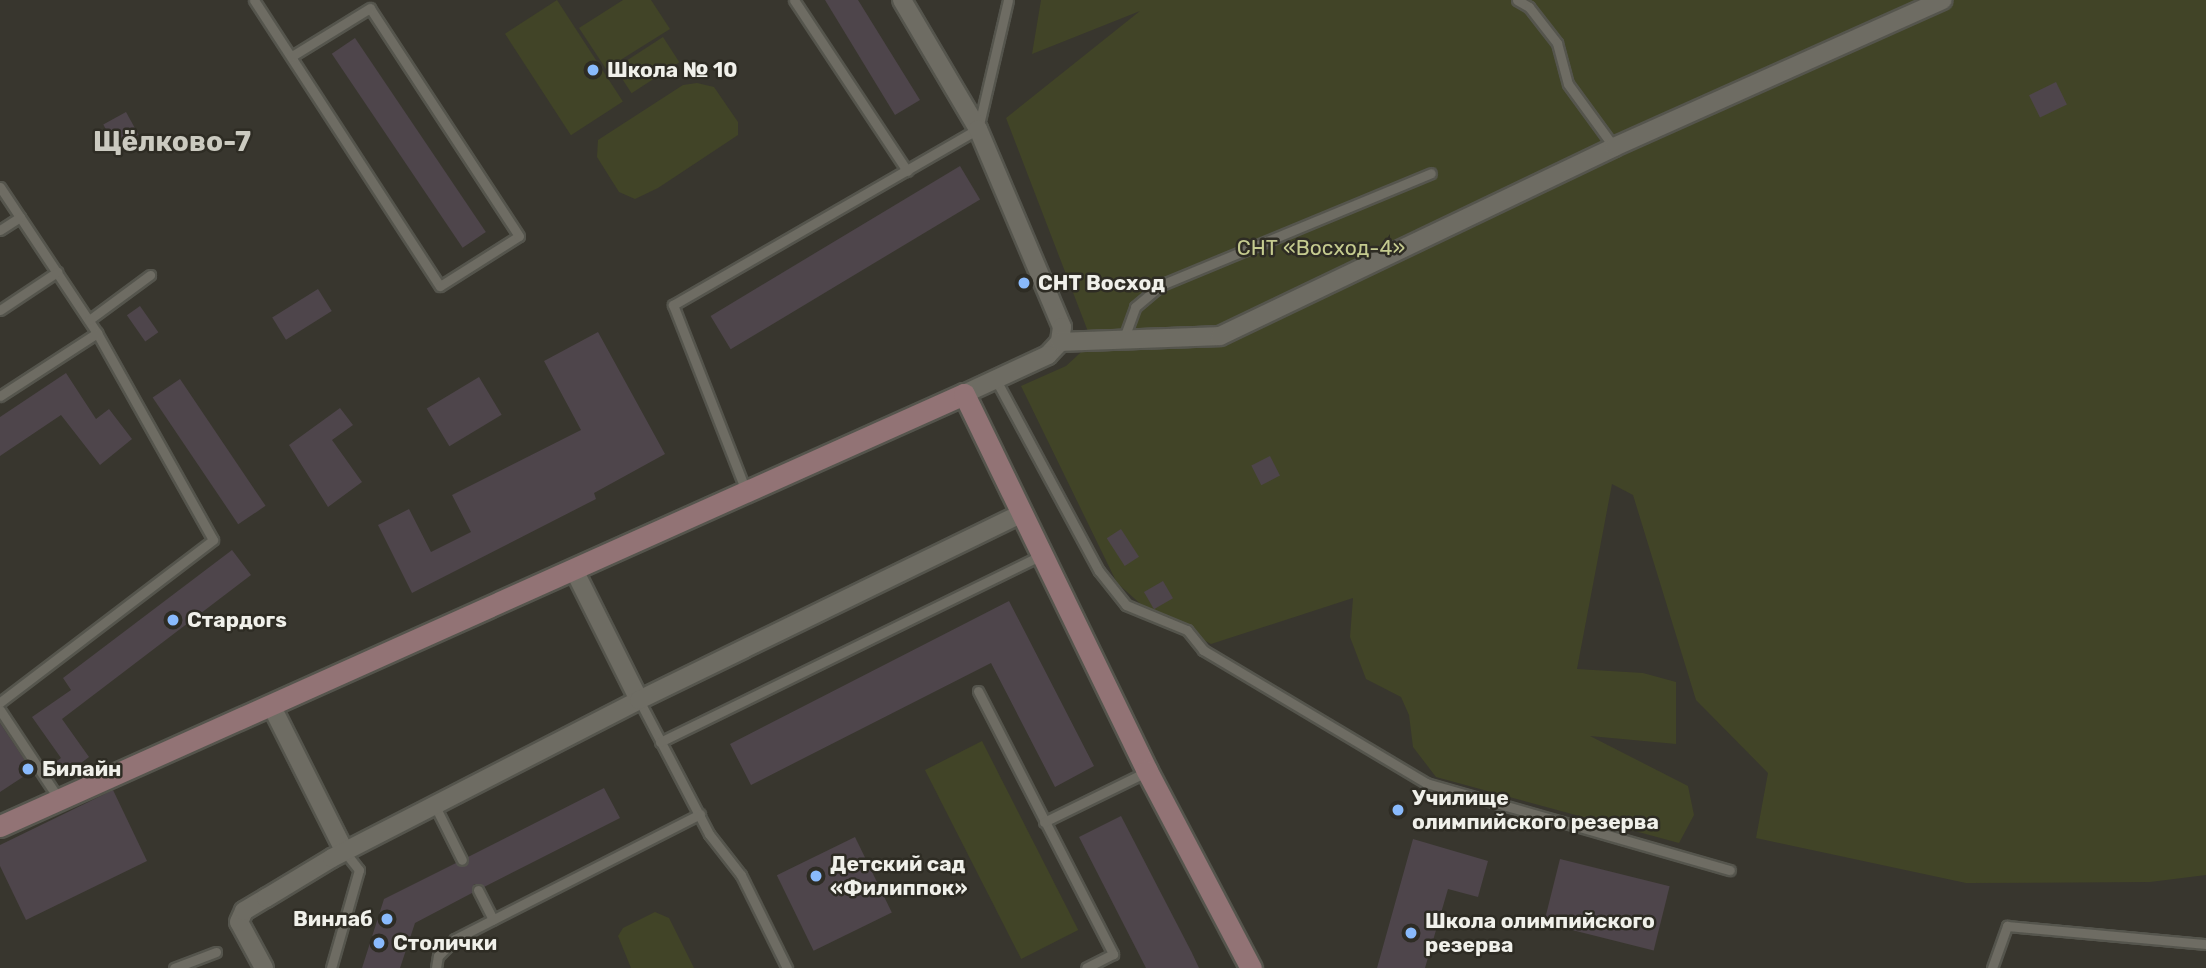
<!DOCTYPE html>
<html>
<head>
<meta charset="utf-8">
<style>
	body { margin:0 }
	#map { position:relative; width:2206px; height:968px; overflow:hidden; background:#38362e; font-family:Rubik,sans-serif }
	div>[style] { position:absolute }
	.green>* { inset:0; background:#414427; transform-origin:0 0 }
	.building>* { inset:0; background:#4e454b; transform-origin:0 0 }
	.roads { filter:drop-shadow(2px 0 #55554d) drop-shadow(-2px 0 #55554d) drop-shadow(0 2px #55554d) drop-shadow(0 -2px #55554d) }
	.lane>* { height:9px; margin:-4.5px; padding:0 4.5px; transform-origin:4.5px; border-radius:4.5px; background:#6e6c63 }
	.street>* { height:18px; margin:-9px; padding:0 9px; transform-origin:9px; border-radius:9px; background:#6e6c63 }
	.secondary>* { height:21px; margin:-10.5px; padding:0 10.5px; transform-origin:10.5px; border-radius:10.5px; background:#927375 }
	.dots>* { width:19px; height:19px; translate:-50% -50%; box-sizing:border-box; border:4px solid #2e2c24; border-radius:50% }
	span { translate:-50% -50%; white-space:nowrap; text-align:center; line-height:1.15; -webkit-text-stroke:5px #2e2c24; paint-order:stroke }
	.poi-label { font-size:21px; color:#f0f0ea; font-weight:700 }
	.left { translate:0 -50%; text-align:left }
	.right { translate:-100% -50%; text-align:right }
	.park-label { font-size:21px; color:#c5cb8f }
	.district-label { font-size:28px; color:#cbcac0; font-weight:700 }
</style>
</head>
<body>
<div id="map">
	<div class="green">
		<div style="left:557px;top:0;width:121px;height:62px;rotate:57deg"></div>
		<div style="clip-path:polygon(623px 0,651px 0,670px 29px,606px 69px,579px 28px)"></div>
		<div style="clip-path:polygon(1041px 0,2206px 0,2206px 875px,2150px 882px,1966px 883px,1756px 838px,1768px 773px,1696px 700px,1633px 495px,1612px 484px,1577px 669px,1643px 673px,1676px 682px,1676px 744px,1590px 736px,1688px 786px,1694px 815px,1679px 843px,1436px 777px,1413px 747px,1409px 715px,1401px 697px,1366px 679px,1350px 637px,1353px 598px,1211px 644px,1144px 607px,1117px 583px,1021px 386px,1066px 366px,1092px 342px,1006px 118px,1140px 11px,1032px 54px)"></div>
		<div style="left:663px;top:37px;width:30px;height:57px;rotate:57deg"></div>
		<div style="clip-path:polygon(697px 83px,714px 87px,738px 122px,738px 135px,658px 188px,635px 199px,619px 192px,597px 157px,598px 140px,683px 85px)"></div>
		<div style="left:982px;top:741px;width:212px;height:64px;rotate:63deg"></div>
		<div style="clip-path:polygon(655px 912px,669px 918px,694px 968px,631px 968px,618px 936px,623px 928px)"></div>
	</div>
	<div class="building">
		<div style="clip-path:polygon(825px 0,858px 0,920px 100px,895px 115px)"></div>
		<div style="left:355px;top:38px;width:234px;height:28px;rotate:56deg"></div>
		<div style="left:2056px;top:82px;width:25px;height:30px;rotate:64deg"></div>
		<div style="left:126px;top:112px;width:26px;height:26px;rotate:61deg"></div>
		<div style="left:960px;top:166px;width:39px;height:291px;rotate:59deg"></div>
		<div style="left:318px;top:289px;width:26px;height:54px;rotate:58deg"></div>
		<div style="left:140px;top:306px;width:32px;height:16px;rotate:55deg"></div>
		<div style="clip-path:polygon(598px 332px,665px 454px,594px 493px,596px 499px,412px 593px,378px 525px,409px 509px,431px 552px,471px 532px,452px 495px,581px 430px,544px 361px)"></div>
		<div style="clip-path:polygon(66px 373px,96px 419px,109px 409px,132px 439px,100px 465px,61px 415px,0 456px,0 417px)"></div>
		<div style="left:479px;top:377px;width:44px;height:61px;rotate:59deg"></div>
		<div style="left:180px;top:379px;width:153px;height:33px;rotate:56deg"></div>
		<div style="clip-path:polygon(340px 408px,353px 425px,332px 440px,362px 482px,328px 507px,289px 445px)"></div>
		<div style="left:1270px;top:456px;width:22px;height:21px;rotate:63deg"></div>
		<div style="left:1121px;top:529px;width:33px;height:17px;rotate:57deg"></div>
		<div style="clip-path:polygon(232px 550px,251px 575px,62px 719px,89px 757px,64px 776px,54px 763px,61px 758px,32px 717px,71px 690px,63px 678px)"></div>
		<div style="left:1163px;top:581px;width:20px;height:22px;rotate:60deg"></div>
		<div style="clip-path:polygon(1009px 601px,1094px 766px,1055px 787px,991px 663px,751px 785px,730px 744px)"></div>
		<div style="clip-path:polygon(0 723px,32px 771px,0 792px)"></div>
		<div style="clip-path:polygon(604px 788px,620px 818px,484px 887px,474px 884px,472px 893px,415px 923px,400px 968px,362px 968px,384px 899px,456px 863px,466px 866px,468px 857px)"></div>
		<div style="clip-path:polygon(113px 790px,147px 861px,26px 920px,0 866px,0 845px)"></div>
		<div style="clip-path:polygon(1121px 816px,1192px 953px,1199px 968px,1146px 968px,1079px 837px)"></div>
		<div style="left:855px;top:837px;width:84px;height:87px;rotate:64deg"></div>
		<div style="clip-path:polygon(1413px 839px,1488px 861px,1478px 897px,1448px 889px,1425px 968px,1377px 968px)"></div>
		<div style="left:1560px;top:859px;width:113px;height:66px;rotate:14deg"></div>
	</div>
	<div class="roads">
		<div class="lane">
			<div style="left:254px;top:0;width:341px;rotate:57deg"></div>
			<div style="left:440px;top:286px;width:93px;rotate:-32.3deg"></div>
			<div style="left:519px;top:236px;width:272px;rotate:-123.2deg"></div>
			<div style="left:370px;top:8px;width:92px;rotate:148.4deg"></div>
			<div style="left:794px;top:0;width:205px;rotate:56.5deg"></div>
			<div style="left:1517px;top:0;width:14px;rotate:30deg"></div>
			<div style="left:1529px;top:7px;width:46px;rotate:52.1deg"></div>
			<div style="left:1557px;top:43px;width:42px;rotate:75deg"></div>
			<div style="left:1568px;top:84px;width:78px;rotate:53.9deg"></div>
			<div style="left:0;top:187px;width:175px;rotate:56.4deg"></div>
			<div style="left:97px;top:333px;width:237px;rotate:60.7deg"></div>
			<div style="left:213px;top:540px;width:268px;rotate:142.7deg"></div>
			<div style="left:0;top:230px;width:24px;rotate:-33deg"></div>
			<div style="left:0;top:310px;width:69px;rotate:-33.7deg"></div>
			<div style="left:89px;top:320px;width:76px;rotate:-36.4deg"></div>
			<div style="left:1124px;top:338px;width:33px;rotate:-70deg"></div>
			<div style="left:1135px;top:307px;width:34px;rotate:-40deg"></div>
			<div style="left:1161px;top:285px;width:292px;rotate:-22.5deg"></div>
			<div style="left:996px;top:380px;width:217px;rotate:61.7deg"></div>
			<div style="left:1099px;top:571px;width:43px;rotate:51.5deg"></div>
			<div style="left:1126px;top:605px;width:66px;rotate:22.3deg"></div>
			<div style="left:1187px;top:630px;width:26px;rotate:51deg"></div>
			<div style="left:1203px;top:650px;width:260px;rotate:30.8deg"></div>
			<div style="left:1426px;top:783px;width:316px;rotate:16deg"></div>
			<div style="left:0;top:396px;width:116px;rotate:-33deg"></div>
			<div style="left:746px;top:491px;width:200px;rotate:-111.4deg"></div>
			<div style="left:673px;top:305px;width:352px;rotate:-30deg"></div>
			<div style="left:978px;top:129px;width:132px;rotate:-76.9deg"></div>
			<div style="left:978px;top:691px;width:296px;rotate:62.8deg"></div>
			<div style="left:1113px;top:954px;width:30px;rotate:153deg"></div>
			<div style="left:639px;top:700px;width:151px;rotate:62.4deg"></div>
			<div style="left:709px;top:834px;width:52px;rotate:52deg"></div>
			<div style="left:741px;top:875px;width:104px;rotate:63.7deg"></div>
			<div style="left:0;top:710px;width:107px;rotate:56.5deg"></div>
			<div style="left:660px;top:742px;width:424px;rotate:-26.1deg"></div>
			<div style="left:435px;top:806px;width:60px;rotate:63.4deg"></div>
			<div style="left:1044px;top:822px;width:114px;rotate:-26.1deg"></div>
			<div style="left:478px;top:890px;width:33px;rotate:63deg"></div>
			<div style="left:174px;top:968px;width:45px;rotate:-20.9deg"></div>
			<div style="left:331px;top:968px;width:102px;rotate:-74.1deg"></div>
			<div style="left:359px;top:870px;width:23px;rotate:-128deg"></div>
			<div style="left:436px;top:968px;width:12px;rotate:-81deg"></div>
			<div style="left:438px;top:956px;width:24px;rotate:-45deg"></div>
			<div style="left:455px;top:939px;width:275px;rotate:-27deg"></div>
			<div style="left:1992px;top:968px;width:45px;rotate:-70.3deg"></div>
			<div style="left:2007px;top:926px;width:200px;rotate:5.2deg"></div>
		</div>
		<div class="street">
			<div style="left:902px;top:0;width:150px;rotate:59.5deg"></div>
			<div style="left:978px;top:129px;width:215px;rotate:67deg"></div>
			<div style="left:1062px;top:327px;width:15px;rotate:98deg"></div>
			<div style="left:1060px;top:342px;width:18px;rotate:133deg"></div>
			<div style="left:1048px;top:355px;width:93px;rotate:155.1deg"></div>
			<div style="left:1060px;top:342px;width:160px;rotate:-2.1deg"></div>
			<div style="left:1220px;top:336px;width:437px;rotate:-25.6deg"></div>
			<div style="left:1614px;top:147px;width:360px;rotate:-24.1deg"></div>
			<div style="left:574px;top:570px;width:145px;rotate:63.4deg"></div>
			<div style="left:272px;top:707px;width:162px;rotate:63.3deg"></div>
			<div style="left:264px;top:968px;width:52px;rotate:-118.5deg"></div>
			<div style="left:239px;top:922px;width:12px;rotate:-66deg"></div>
			<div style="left:244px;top:911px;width:26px;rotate:-31deg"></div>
			<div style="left:266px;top:898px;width:77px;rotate:-31.2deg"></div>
			<div style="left:332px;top:858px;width:345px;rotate:-27.2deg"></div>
			<div style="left:639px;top:700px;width:426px;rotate:-26deg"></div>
		</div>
		<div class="secondary">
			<div style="left:0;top:826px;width:1056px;rotate:-24.14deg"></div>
			<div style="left:964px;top:394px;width:419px;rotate:64.1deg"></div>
			<div style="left:1147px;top:771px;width:223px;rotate:62.2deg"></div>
		</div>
	</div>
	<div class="dots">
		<div style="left:593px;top:70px;background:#89bafc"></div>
		<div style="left:1024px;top:283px;background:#89bafc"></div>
		<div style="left:173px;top:620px;background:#89bafc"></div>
		<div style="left:28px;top:769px;background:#89bafc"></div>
		<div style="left:1398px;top:810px;background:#89bafc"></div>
		<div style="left:816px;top:876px;background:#89bafc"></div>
		<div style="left:387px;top:919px;background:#89bafc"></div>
		<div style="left:1411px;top:933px;background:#89bafc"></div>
		<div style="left:379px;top:943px;background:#89bafc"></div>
	</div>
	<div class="poi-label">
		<span class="left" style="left:607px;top:70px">Школа № 10</span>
		<span class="left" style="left:1038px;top:283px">СНТ Восход</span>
		<span class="left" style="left:187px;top:620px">Стардогs</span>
		<span class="left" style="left:42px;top:769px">Билайн</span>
		<span class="left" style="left:1412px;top:810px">Училище<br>олимпийского резерва</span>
		<span class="left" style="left:830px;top:876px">Детский сад<br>«Филиппок»</span>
		<span class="right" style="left:373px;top:919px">Винлаб</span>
		<span class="left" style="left:1425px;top:933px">Школа олимпийского<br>резерва</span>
		<span class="left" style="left:393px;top:943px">Столички</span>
	</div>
	<div class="park-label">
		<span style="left:1321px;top:248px">СНТ «Восход-4»</span>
	</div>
	<div class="district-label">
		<span style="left:172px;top:142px">Щёлково-7</span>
	</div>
</div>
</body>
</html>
